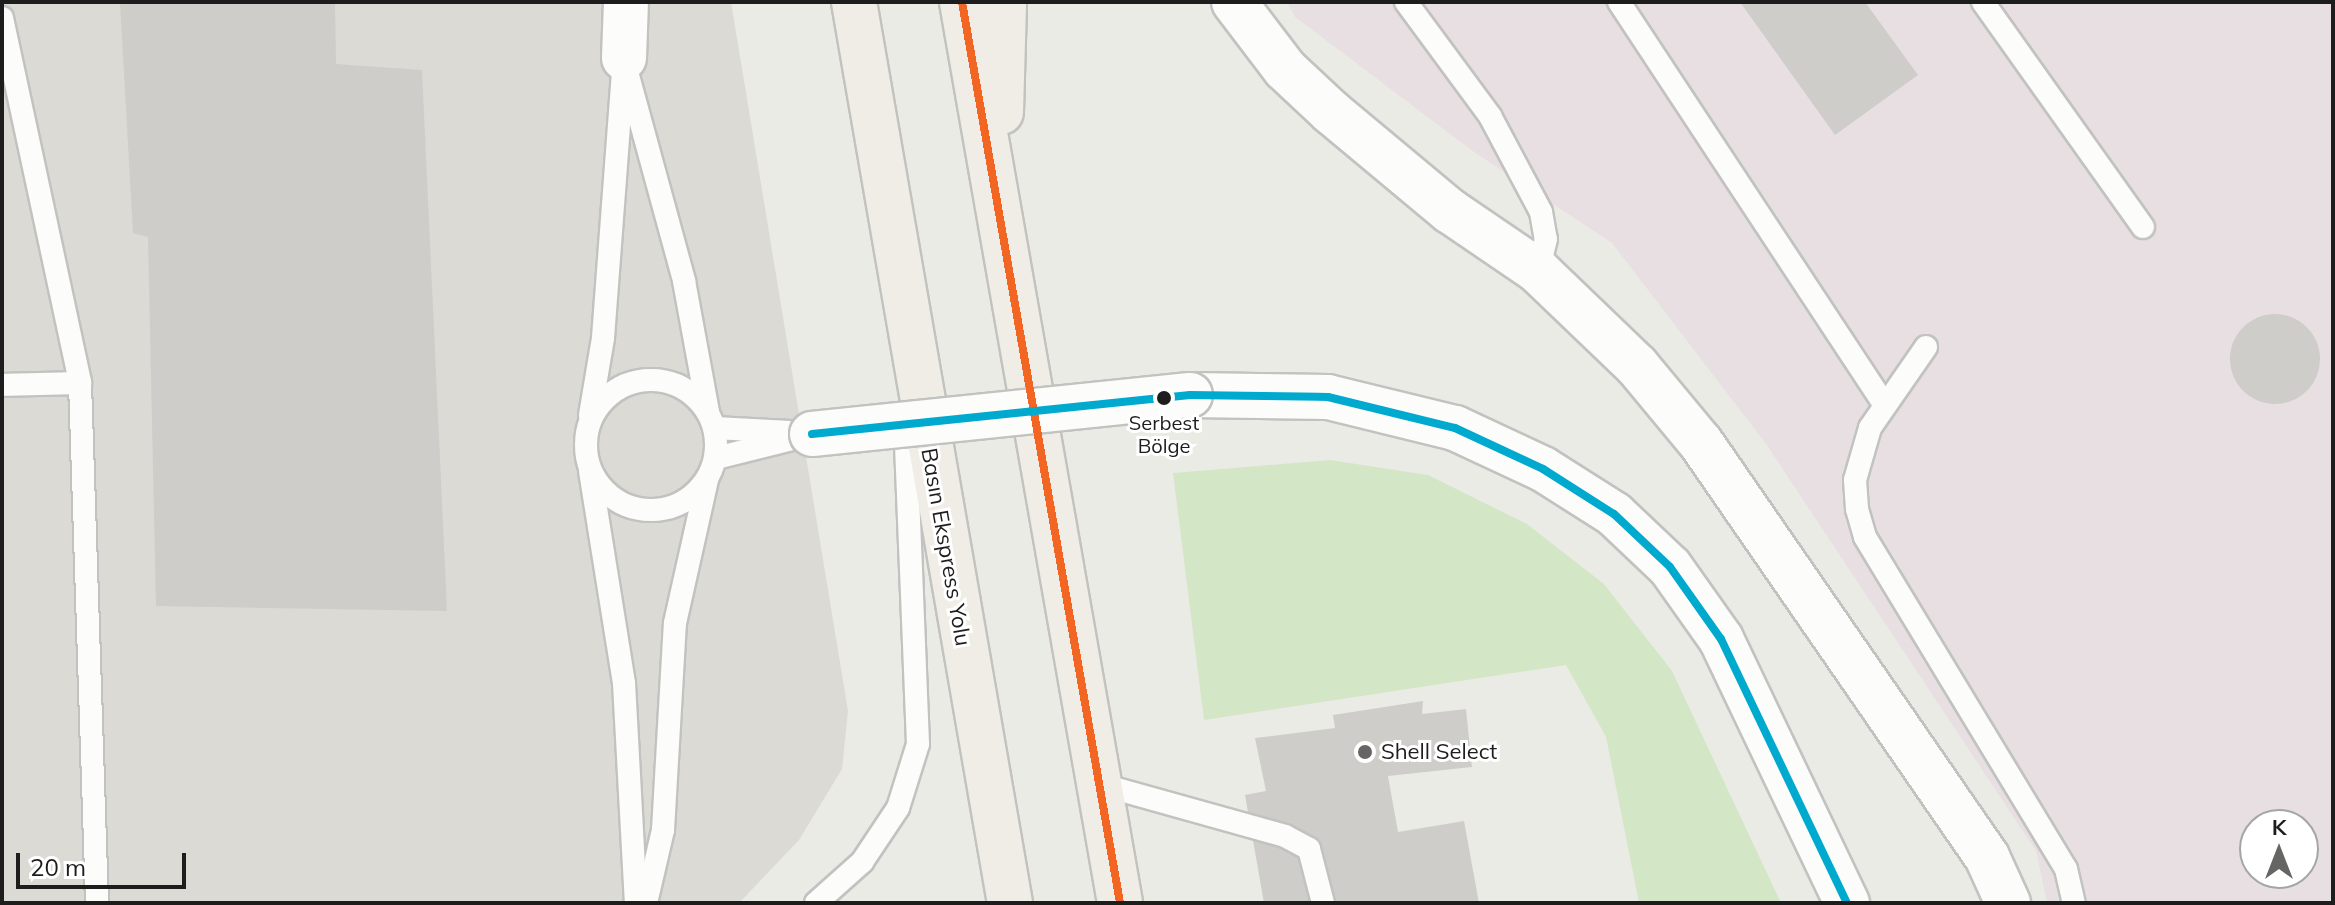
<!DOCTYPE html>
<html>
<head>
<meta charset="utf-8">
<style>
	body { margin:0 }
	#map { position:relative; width:2335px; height:905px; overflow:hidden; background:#ebebe6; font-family:Mulish,sans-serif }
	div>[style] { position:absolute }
	.industrial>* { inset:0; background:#e8dfe3 }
	.airport>* { inset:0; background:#dbdad5 }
	.grass>* { inset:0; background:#d3e7c7 }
	.building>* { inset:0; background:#cecdc9 }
	.round { border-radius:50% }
	.roads { filter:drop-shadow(2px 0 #c2c2c0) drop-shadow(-2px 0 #c2c2c0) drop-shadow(0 2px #c2c2c0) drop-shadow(0 -2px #c2c2c0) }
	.service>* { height:22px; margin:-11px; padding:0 11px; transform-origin:11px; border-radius:11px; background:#fcfcfb }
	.service>.ring { margin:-11px; padding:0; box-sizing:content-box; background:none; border:22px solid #fcfcfb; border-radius:50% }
	.minor>* { height:44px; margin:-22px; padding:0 22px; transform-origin:22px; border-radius:22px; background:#fcfcfb }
	.primary>* { height:44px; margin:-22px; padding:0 22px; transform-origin:22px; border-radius:22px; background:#efede5 }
	.bridges { filter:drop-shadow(2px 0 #c2c2c0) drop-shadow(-2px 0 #c2c2c0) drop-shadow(0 2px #c2c2c0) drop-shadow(0 -2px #c2c2c0) }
	.minor-bridge>* { height:44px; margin:-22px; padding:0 22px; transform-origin:22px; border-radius:22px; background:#fcfcfb }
	.bus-1>* { height:8px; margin:-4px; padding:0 4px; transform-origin:4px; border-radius:4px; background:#f26522 }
	.bus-2>* { height:8px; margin:-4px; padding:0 4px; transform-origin:4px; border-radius:4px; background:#00a9ce }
	.dots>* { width:22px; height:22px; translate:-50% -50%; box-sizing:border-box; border:4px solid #fff; border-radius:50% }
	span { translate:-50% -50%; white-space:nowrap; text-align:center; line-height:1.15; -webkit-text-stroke:6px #fff; paint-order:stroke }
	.bus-label { font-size:20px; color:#1d1d1d }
	.street-label { font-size:22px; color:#1d1d1d }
	.poi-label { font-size:22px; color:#1d1d1d }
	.left { translate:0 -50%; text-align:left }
	.frame { position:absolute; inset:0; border:4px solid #1d1d1d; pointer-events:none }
	.north { position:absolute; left:2239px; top:809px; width:80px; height:80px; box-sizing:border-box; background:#fff; border:2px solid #a5a5a5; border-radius:50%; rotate:0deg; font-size:22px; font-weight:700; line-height:32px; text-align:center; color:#1d1d1d }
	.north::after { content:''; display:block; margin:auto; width:28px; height:36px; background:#656563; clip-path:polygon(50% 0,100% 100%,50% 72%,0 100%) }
	.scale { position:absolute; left:16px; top:853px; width:170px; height:36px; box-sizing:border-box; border:4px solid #1d1d1d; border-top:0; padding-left:10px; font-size:24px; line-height:28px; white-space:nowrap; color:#1d1d1d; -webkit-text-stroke:6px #fff; paint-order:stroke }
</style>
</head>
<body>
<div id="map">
	<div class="industrial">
		<div style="clip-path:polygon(evenodd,1287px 2px,2333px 2px,2333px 903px,2047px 903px,2036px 851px,1766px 444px,1612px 243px,1474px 152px,1295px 17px,1287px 2px,2255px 825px,2303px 825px,2303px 873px,2255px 873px,2255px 825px)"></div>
	</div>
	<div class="airport">
		<div style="clip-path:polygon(2px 2px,731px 2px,848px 711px,842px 769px,799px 840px,739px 903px,2px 903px)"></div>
	</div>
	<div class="grass">
		<div style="clip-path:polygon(1330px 460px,1428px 475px,1527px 524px,1604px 584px,1672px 671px,1781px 903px,1639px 903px,1606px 737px,1566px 665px,1204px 720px,1173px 473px)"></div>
	</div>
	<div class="building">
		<div style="clip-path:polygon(120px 2px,335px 2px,336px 64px,422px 70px,447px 611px,156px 606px,148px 237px,133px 233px)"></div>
		<div style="clip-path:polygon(1740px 2px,1865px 2px,1918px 75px,1835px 135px)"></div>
		<div class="round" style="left:2230px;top:314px;width:90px;height:90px"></div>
		<div style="clip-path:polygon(1423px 701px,1422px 714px,1466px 709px,1472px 767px,1388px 776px,1398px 832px,1464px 821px,1479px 903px,1264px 903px,1245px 795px,1266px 791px,1255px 738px,1335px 728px,1333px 715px)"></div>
	</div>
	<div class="roads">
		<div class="service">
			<div style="left:1406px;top:2px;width:142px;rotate:53.6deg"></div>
			<div style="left:1490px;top:116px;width:109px;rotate:62deg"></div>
			<div style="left:1541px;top:212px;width:27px;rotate:80deg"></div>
			<div style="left:1546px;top:239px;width:33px;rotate:104deg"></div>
			<div style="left:1619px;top:2px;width:483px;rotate:56.6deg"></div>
			<div style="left:1983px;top:2px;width:276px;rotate:54.6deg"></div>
			<div style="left:2px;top:18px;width:373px;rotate:77.9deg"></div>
			<div style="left:80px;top:383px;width:520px;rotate:88.13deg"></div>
			<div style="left:627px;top:72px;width:217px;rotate:74.7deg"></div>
			<div style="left:684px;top:281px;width:133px;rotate:79.6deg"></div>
			<div style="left:1926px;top:347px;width:98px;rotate:124.7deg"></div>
			<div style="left:1870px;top:428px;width:54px;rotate:106.1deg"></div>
			<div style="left:1855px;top:480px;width:29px;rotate:86deg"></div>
			<div style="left:1857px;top:509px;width:29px;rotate:74deg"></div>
			<div style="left:1865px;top:537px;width:388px;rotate:58.8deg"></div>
			<div style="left:2066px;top:869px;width:35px;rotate:77deg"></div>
			<div class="ring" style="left:586px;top:380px;width:108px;height:108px"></div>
			<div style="left:2px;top:385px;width:78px;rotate:-1.5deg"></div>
			<div style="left:590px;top:415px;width:78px;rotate:-80.4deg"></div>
			<div style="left:603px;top:338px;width:281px;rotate:-85.7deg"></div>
			<div style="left:715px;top:428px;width:75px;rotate:3.1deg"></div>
			<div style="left:716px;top:458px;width:99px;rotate:-14deg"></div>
			<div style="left:590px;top:471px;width:215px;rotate:80.9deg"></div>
			<div style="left:624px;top:683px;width:220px;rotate:86.9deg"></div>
			<div style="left:1099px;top:784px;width:193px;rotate:15.6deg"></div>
			<div style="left:1285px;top:836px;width:27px;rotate:28deg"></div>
			<div style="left:1309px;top:849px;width:56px;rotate:75.5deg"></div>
			<div style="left:646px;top:903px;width:75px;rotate:-76.9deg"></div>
			<div style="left:663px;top:830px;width:207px;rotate:-86.7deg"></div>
			<div style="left:675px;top:623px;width:147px;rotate:-77.4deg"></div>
			<div style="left:816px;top:903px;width:62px;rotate:-41.7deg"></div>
			<div style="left:862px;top:862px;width:65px;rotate:-56.3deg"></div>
			<div style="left:898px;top:808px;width:67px;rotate:-72.6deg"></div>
			<div style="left:918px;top:744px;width:328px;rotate:-92.3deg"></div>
		</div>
		<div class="minor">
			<div style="left:1234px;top:2px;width:84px;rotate:52.7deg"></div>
			<div style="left:1285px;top:69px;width:63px;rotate:43.1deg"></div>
			<div style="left:1331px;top:112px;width:155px;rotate:39.8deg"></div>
			<div style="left:1450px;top:211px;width:107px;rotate:34.3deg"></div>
			<div style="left:1538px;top:271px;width:137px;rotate:43.8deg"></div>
			<div style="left:1637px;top:366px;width:100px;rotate:50.3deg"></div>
			<div style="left:1701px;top:443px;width:503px;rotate:55.36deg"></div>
			<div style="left:1987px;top:857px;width:51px;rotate:65.5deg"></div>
			<div style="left:624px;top:58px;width:56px;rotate:-88deg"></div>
			<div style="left:1190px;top:395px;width:138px;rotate:0.8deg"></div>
			<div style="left:1328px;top:397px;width:131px;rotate:13.7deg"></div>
			<div style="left:1455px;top:428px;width:97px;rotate:25deg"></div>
			<div style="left:1543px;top:469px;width:84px;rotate:32.4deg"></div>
			<div style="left:1614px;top:514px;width:77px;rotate:43.4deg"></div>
			<div style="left:1670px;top:567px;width:88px;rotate:54.7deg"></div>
			<div style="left:1721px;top:639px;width:293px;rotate:64.5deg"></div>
		</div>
		<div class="primary">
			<div style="left:854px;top:2px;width:914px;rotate:80.18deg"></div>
			<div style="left:962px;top:2px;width:915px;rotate:80.05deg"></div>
			<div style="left:1001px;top:112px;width:110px;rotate:-88.4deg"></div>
		</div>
	</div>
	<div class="bridges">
		<div class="minor-bridge">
			<div style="left:812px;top:434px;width:380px;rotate:-5.9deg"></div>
		</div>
	</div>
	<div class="bus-1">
		<div style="left:962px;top:2px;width:915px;rotate:80.05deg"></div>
	</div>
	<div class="bus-2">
		<div style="left:812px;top:434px;width:380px;rotate:-5.9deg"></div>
		<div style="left:1190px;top:395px;width:138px;rotate:0.8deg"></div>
		<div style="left:1328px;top:397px;width:131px;rotate:13.7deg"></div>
		<div style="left:1455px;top:428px;width:97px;rotate:25deg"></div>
		<div style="left:1543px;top:469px;width:84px;rotate:32.4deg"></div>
		<div style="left:1614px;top:514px;width:77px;rotate:43.4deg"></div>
		<div style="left:1670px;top:567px;width:88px;rotate:54.7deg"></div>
		<div style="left:1721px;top:639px;width:293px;rotate:64.5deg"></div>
	</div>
	<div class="dots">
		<div style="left:1164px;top:398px;background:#1d1d1d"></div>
		<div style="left:1365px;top:752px;background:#656563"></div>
	</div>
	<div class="bus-label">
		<span style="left:1164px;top:434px">Serbest<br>Bölge</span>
	</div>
	<div class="street-label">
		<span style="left:946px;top:547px;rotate:80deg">Basın Ekspress Yolu</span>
	</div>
	<div class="poi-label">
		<span class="left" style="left:1381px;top:752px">Shell Select</span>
	</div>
	<div class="frame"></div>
	<div class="north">K</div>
	<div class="scale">20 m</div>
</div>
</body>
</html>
